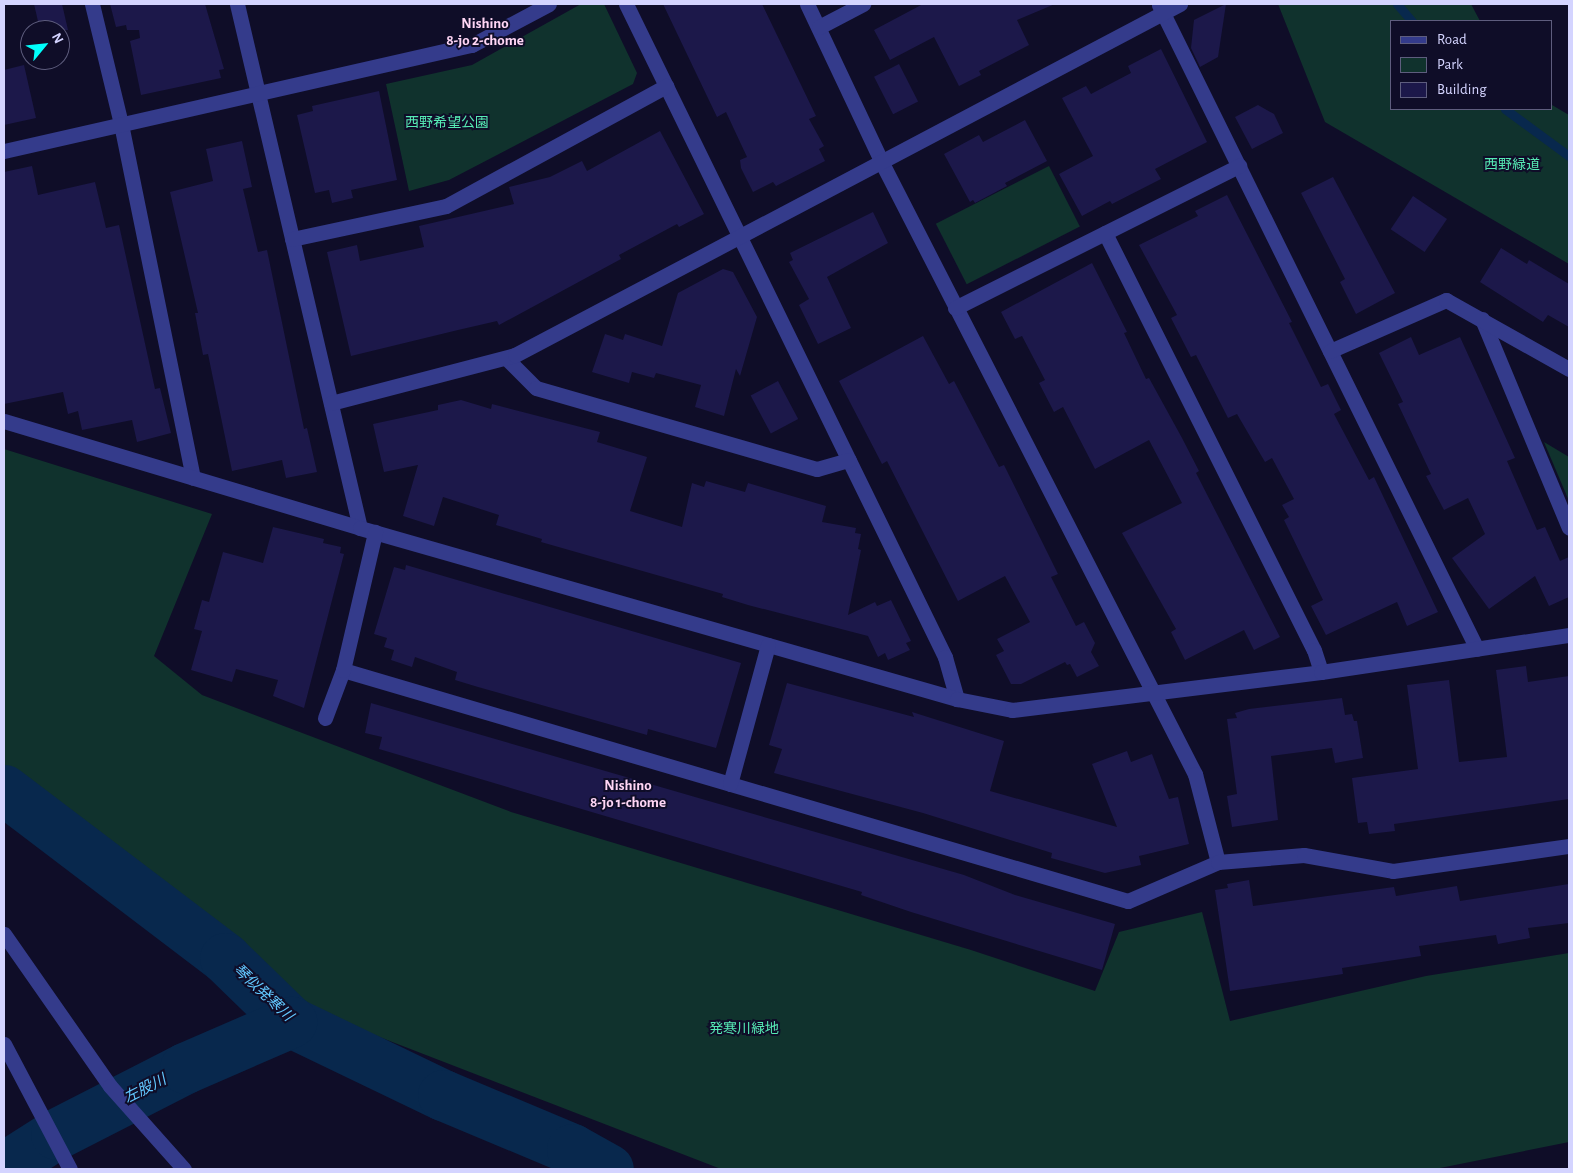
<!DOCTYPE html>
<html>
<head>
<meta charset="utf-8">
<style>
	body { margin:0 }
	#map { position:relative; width:1573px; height:1173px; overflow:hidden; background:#0f0d28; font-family:"Alegreya Sans","Noto Sans JP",sans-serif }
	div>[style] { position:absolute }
	.green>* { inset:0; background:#10322d; transform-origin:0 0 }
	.stream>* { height:9px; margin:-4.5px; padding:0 4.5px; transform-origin:4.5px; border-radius:4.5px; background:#08284d }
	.river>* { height:51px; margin:-25.5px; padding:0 25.5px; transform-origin:25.5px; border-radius:25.5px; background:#08284d }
	.building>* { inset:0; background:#1c184a; transform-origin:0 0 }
	.minor>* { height:15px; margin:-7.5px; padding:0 7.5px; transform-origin:7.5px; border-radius:7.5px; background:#343b8b }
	span { translate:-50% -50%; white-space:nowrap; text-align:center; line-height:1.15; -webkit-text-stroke:4px #0f0d28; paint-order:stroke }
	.park-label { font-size:14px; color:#56eab4 }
	.neighbourhood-label { font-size:15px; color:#ffd6f5; font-weight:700 }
	.water-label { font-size:15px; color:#62c8ff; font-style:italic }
	.frame { position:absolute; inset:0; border:5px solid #d4d4ff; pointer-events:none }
	.legend { position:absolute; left:1390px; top:20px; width:162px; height:90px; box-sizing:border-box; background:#0f0d28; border:1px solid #5e5d7e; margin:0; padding:6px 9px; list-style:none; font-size:15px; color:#d4d4ff }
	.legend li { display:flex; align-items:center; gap:10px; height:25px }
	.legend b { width:25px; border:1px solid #5e5d7e }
	.north { position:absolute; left:20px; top:20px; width:50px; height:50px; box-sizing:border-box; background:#0f0d28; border:1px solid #5e5d7e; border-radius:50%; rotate:62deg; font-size:14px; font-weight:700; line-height:20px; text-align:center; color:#d4d4ff }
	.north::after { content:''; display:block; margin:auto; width:18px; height:22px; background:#00fffc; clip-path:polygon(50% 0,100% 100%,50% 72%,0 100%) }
</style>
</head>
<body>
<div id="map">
	<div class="green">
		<div style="clip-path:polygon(581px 4px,604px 4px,637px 73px,633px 84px,449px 180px,409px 191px,386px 84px,472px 65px)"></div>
		<div style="clip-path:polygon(1278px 4px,1471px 4px,1480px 21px,1392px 21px,1392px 109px,1552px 109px,1552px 105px,1569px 115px,1569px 264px,1325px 122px)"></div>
		<div style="left:1049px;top:166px;width:68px;height:127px;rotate:63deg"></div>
		<div style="clip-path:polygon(1544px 442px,1569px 457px,1569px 501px)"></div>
		<div style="clip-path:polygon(4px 449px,212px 514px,154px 656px,202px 695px,511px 812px,971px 950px,1095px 991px,1119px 932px,1202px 912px,1230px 1021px,1426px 976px,1569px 953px,1569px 1142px,1435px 1169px,721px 1169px,307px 1009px,4px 767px)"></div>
		<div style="clip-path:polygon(31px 1139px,36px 1169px,4px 1169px,4px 1148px)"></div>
	</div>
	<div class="stream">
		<div style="left:1397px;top:4px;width:23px;rotate:49deg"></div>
		<div style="left:1505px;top:109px;width:79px;rotate:36.3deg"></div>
	</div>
	<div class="river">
		<div style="left:4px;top:790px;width:278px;rotate:37.2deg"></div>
		<div style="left:225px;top:958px;width:92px;rotate:44.1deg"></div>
		<div style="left:291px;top:1022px;width:169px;rotate:25.7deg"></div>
		<div style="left:443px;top:1095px;width:140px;rotate:22.7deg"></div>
		<div style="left:572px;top:1149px;width:41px;rotate:29.1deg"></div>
		<div style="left:4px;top:1167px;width:62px;rotate:-32.4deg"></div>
		<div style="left:56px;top:1134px;width:145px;rotate:-27.1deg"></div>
		<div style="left:185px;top:1068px;width:116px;rotate:-23.5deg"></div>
	</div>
	<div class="building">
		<div style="clip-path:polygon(34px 4px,62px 4px,68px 30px,40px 30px)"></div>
		<div style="clip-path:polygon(110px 4px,205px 4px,224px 69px,219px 70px,221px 78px,141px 95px,130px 41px,140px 38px,139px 30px,127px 30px,126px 25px,116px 27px)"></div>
		<div style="clip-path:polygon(663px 4px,762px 4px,816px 116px,809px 119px,824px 146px,819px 149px,825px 161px,776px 186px,773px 182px,753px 192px,741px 168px,740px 160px,747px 157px,726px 112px,717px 117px)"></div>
		<div style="clip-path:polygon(923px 4px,1055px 4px,1017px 20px,1029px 45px,979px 71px,981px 75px,959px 86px,934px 37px,890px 60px,874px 30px)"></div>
		<div style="clip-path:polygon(1226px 4px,1218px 57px,1200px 67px,1191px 48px,1194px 20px)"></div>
		<div style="clip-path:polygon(1161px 49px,1207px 142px,1155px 169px,1161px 179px,1112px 204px,1110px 201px,1082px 216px,1059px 174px,1093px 156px,1062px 98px,1086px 86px,1091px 94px,1131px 73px,1128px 66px)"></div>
		<div style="left:899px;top:64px;width:42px;height:28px;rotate:63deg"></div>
		<div style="clip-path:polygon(24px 65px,36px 118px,4px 125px,4px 70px)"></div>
		<div style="clip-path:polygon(379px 91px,397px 180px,351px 190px,353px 198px,332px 203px,329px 190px,315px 193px,297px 115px,313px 111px,312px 106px)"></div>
		<div style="clip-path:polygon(1258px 105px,1274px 114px,1283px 133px,1252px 149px,1235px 117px)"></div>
		<div style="clip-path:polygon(1025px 120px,1047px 161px,1005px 183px,1007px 186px,975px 203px,973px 200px,970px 202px,944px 154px,979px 135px,983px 142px)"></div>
		<div style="clip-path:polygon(660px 131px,704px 214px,679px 227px,677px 224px,619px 255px,621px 259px,499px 325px,497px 321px,458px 330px,351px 356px,327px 252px,357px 245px,360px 261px,424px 247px,419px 226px,514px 204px,509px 187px,550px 177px,582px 161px,587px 171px)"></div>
		<div style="clip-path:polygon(242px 141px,252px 187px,243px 189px,258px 252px,267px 250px,304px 429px,307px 428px,317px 472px,286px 478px,282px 460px,232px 471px,208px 354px,203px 355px,195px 313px,198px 313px,170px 192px,213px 181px,206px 149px)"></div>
		<div style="clip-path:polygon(32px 166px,38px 195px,95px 182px,106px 228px,119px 225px,155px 389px,160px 388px,171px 433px,137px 442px,132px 420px,82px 430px,78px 411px,68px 414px,63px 392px,4px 404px,4px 172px)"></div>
		<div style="clip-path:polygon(1333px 177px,1395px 293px,1356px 314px,1340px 282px,1345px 279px,1301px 193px)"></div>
		<div style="clip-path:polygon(1227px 195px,1292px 322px,1289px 323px,1321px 387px,1328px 384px,1341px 410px,1334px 414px,1369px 480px,1374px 477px,1438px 612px,1407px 626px,1397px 602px,1326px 635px,1311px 606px,1323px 600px,1284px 520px,1289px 517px,1282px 505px,1294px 499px,1272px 458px,1265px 462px,1237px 414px,1228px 418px,1196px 355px,1191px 357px,1171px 318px,1177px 315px,1139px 245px,1198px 216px,1195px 211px)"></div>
		<div style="left:1413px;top:196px;width:41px;height:40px;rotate:34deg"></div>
		<div style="clip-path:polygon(873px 212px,888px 243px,827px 277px,851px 328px,818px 344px,799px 305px,809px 299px,789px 262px,793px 260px,790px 253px)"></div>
		<div style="clip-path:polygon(1501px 248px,1527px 264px,1529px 260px,1569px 284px,1569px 327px,1548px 315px,1543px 322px,1480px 282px)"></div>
		<div style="clip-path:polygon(1092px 263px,1127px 332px,1124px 333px,1146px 379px,1149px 378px,1182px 438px,1199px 471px,1196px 473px,1280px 637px,1254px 650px,1244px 630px,1185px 660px,1171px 632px,1176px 629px,1122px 533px,1182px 503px,1149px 440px,1095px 469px,1063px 407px,1054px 412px,1039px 383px,1045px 380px,1022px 336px,1015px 339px,1001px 312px)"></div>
		<div style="clip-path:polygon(723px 269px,733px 272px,757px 317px,740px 376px,736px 369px,724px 416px,695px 407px,701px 385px,656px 373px,654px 378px,632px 372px,629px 383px,592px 372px,605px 334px,623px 340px,625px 334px,662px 346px,678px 293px)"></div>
		<div style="clip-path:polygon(923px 336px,949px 384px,954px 381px,999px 467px,1004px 465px,1058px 574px,1051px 577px,1076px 626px,1084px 622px,1095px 643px,1091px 652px,1099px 666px,1077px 677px,1070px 664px,1067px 665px,1065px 662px,1021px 684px,1011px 684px,996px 655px,1004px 651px,997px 639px,1030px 622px,1005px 576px,958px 601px,887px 461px,882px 464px,839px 381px)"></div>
		<div style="clip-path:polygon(1411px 337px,1419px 355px,1460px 337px,1515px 458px,1507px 461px,1537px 530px,1545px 527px,1560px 561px,1569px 557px,1569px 597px,1549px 606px,1535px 576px,1489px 609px,1452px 558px,1485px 534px,1468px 498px,1444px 510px,1426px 476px,1431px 474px,1398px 404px,1403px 402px,1379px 353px)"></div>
		<div style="left:778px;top:381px;width:43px;height:31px;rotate:62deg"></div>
		<div style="clip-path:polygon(461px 400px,491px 409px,492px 404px,600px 432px,597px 442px,647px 457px,630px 511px,682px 527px,692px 483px,704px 487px,706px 481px,745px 492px,748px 483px,826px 506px,822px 522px,856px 528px,855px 533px,861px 534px,858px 549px,861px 550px,848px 615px,875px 602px,877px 606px,891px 600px,911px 641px,906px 643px,910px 650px,888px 660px,885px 653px,878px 657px,868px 636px,748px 605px,722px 597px,723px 594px,541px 542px,542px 539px,496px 525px,499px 515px,443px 497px,434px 526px,403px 516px,418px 465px,384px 472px,373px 424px,438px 410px,438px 405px)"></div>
		<div style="clip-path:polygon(273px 527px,324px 539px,323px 543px,341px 547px,340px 553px,344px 554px,304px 708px,273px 696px,278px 680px,236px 669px,232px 682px,191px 670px,202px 631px,194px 629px,202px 600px,209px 602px,223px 552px,263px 563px)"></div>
		<div style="clip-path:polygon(406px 565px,741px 663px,716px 748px,648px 729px,647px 735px,478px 687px,455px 680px,457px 672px,415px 657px,412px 667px,391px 660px,394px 650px,384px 647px,387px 638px,374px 634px,394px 567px,405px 570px)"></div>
		<div style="clip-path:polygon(1526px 666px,1528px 682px,1569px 676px,1569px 799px,1394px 824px,1395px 831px,1369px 834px,1367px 822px,1358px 823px,1352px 778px,1418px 769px,1407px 685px,1449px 680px,1459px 762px,1507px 757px,1496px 670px)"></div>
		<div style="clip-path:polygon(787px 683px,914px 717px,912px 712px,1004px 741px,990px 791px,1117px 827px,1092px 764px,1127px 751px,1131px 762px,1152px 754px,1169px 799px,1178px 797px,1189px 844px,1139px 856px,1141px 865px,1105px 873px,1051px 858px,1052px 853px,923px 813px,774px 773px,782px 749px,769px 745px)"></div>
		<div style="clip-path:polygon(1342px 698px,1345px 715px,1352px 714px,1354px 721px,1357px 721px,1363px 758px,1335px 763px,1332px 748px,1271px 756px,1278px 820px,1232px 827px,1227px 796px,1237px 794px,1227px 719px,1237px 718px,1235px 713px,1249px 709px)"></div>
		<div style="clip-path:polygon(371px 703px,964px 875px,1015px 895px,1115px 924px,1102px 970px,911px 912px,861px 895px,862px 892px,379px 749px,382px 737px,365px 733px)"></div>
		<div style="clip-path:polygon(1249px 880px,1253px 906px,1394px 887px,1396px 896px,1457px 886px,1460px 901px,1569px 884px,1569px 923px,1528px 928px,1530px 938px,1498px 944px,1496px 935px,1419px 946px,1421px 956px,1342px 968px,1343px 974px,1230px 991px,1215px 890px,1228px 888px,1227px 884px)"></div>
	</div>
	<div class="minor">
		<div style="left:92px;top:4px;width:123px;rotate:76.4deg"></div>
		<div style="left:121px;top:124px;width:361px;rotate:78.5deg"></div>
		<div style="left:237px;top:4px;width:538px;rotate:76.79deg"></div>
		<div style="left:626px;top:4px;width:727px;rotate:63.96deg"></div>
		<div style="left:945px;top:657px;width:44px;rotate:74.1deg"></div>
		<div style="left:807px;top:4px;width:176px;rotate:64.7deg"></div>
		<div style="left:882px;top:163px;width:687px;rotate:62.88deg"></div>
		<div style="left:1195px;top:774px;width:91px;rotate:75.4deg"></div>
		<div style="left:1159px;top:5px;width:718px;rotate:63.72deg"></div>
		<div style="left:819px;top:27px;width:50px;rotate:-27.6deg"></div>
		<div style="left:4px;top:151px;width:480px;rotate:-12.8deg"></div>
		<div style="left:472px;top:45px;width:87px;rotate:-28deg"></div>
		<div style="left:1105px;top:233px;width:466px;rotate:63.4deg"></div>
		<div style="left:1314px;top:650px;width:23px;rotate:72deg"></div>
		<div style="left:292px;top:239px;width:157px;rotate:-12.1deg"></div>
		<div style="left:446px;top:206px;width:251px;rotate:-28.6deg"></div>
		<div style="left:955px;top:308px;width:318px;rotate:-26.6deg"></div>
		<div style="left:1482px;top:319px;width:226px;rotate:67.4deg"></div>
		<div style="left:1330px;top:351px;width:127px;rotate:-23.7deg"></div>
		<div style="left:1446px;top:300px;width:141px;rotate:29.3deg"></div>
		<div style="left:506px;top:358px;width:42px;rotate:45deg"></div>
		<div style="left:536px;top:388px;width:292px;rotate:16.1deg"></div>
		<div style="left:817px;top:469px;width:33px;rotate:-16deg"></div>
		<div style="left:331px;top:403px;width:190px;rotate:-14.6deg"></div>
		<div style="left:515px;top:355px;width:752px;rotate:-27.83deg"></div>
		<div style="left:4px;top:421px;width:372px;rotate:16.7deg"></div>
		<div style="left:360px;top:528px;width:621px;rotate:15.98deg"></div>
		<div style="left:957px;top:699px;width:56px;rotate:11.3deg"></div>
		<div style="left:1012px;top:710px;width:311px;rotate:-7deg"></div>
		<div style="left:1321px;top:672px;width:251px;rotate:-8.5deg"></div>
		<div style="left:343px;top:670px;width:818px;rotate:16.4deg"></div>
		<div style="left:1128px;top:901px;width:98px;rotate:-23.4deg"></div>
		<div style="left:1218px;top:862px;width:86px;rotate:-4.7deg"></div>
		<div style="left:1304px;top:855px;width:90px;rotate:10.2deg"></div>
		<div style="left:1393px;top:871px;width:178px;rotate:-8.1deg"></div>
		<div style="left:325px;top:718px;width:51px;rotate:-69.4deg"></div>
		<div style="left:343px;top:670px;width:142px;rotate:-76.9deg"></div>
		<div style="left:730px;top:784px;width:144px;rotate:-74.7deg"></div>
		<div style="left:4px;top:934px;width:185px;rotate:55.1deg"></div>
		<div style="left:110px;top:1086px;width:111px;rotate:48.3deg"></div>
		<div style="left:4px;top:1044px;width:141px;rotate:62.2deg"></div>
	</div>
	<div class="park-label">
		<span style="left:447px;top:123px">西野希望公園</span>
		<span style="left:1512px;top:165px">西野緑道</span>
		<span style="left:744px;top:1029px">発寒川緑地</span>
	</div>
	<div class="neighbourhood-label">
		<span style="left:485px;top:32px">Nishino<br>8-jo 2-chome</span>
		<span style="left:628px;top:794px">Nishino<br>8-jo 1-chome</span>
	</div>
	<div class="water-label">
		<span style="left:263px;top:993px;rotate:43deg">琴似発寒川</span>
		<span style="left:145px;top:1089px;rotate:-27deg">左股川</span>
	</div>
	<div class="frame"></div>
	<ul class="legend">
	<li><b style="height:6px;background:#343b8b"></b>Road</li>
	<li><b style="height:14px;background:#10322d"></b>Park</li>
	<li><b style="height:14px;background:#1c184a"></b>Building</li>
	</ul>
	<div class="north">N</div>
</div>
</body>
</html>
